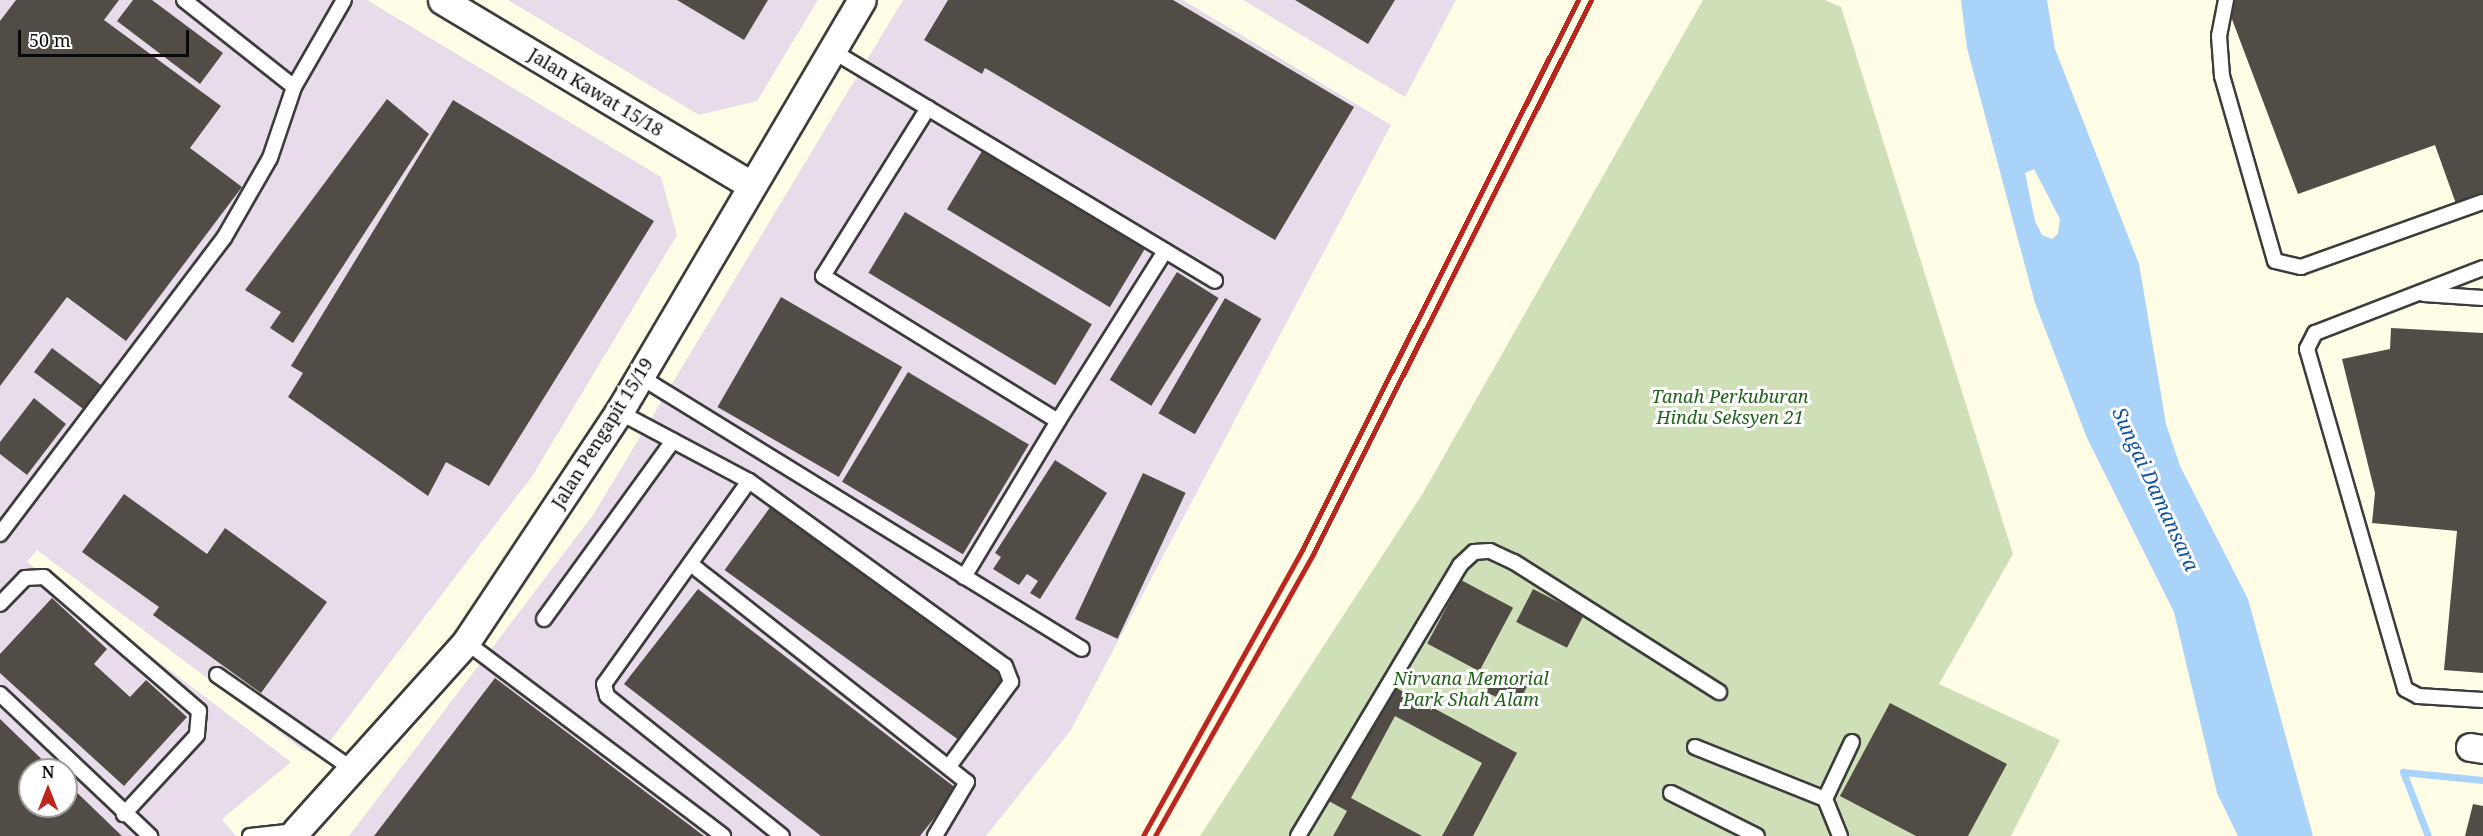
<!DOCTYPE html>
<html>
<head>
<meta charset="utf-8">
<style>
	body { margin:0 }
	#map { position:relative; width:2483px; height:836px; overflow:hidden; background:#fffde6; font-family:"Noto Serif",serif }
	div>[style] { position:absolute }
	.industrial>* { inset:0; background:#e9dcea }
	.cemetery>* { inset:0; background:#cfe0b8 }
	.water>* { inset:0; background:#a9d3f8 }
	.stream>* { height:7px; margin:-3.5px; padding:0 3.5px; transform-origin:3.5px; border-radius:3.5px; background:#a9d3f8 }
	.building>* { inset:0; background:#524c46; transform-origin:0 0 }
	.roads { filter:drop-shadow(2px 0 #3c3c3c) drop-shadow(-2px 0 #3c3c3c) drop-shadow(0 2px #3c3c3c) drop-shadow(0 -2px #3c3c3c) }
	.lane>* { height:14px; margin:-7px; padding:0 7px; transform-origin:7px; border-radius:7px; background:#fff }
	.street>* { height:27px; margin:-13.5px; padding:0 13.5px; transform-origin:13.5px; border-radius:13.5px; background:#fff }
	.rail>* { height:4.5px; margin:-2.25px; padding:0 2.25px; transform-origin:2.25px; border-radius:2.25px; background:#bd261e }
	span { translate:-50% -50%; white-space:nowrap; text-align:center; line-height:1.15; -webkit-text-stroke:6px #fff; paint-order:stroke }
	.street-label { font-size:18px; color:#090909 }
	.park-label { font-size:18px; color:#216219; font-style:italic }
	.water-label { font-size:20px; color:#10529e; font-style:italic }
	.north { position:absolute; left:18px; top:758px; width:60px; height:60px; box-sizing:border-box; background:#fff; border:2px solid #9d9d9d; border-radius:50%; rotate:0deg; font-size:16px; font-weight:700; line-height:24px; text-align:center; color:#090909 }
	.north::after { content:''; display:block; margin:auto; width:21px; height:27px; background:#bd261e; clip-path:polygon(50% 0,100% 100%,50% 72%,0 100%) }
	.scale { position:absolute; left:18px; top:30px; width:171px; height:27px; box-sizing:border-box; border:3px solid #090909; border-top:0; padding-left:8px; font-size:18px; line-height:21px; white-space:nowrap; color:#090909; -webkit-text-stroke:4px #fff; paint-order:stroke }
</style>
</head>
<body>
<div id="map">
	<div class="industrial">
		<div style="clip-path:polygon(evenodd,0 0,367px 0,661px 177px,677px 235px,533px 475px,324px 749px,304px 751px,37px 550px,27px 562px,291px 762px,222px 819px,236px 836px,0 836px,0 0,30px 770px,66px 770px,66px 806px,30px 806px,30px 770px)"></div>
		<div style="clip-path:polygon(508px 0,818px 0,757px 101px,699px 115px)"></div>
		<div style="clip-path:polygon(903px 0,1183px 0,1391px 125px,1071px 730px,986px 836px,349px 836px,593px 515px)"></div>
		<div style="clip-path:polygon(1243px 0,1456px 0,1405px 97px)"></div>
	</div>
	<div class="cemetery">
		<div style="clip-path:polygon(1703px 0,1825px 0,1841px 7px,2013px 554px,1939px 684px,2060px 740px,2011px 836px,1200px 836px,1423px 493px)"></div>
	</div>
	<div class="water">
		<div style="clip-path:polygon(evenodd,1961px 0,2047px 0,2055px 49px,2139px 264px,2166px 424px,2180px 466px,2248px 599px,2313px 836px,2238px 836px,2217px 793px,2174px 612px,2087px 438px,2035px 303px,1967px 48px,1961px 0,2034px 169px,2060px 219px,2058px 234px,2052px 239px,2042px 235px,2035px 221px,2025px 173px,2034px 169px)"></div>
	</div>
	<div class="stream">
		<div style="left:2428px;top:836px;width:69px;rotate:-111.3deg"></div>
		<div style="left:2403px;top:772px;width:80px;rotate:5.7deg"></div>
	</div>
	<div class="building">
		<div style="clip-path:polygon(16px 0,119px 0,104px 20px,221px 106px,190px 148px,242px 187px,126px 341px,67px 297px,0 386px,0 21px)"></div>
		<div style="clip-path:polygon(133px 0,152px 0,223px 53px,200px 84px,117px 21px)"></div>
		<div style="clip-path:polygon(677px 0,768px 0,744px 40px)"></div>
		<div style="clip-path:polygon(948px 0,1173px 0,1354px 107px,1275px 240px,985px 68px,982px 74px,924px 40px)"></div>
		<div style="clip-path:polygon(1295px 0,1395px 0,1368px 44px)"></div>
		<div style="clip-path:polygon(2232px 0,2483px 0,2483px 206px,2460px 215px,2435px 145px,2298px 194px,2230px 14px)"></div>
		<div style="clip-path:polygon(387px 99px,429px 134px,293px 343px,270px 328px,281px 312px,245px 290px)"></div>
		<div style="clip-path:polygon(453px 100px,654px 221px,489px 486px,446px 462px,428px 496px,288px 397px,303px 373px,291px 366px)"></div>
		<div style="left:982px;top:151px;width:190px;height:68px;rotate:31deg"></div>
		<div style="left:905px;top:212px;width:218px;height:71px;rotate:31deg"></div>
		<div style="left:1177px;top:272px;width:49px;height:127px;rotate:32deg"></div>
		<div style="left:781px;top:297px;width:140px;height:127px;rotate:30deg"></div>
		<div style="left:1225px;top:298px;width:42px;height:133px;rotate:30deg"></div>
		<div style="clip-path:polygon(2391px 328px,2483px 333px,2483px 673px,2444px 670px,2457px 531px,2372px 523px,2375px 493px,2342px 359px,2390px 349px)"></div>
		<div style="left:52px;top:348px;width:63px;height:30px;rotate:37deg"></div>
		<div style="left:908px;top:372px;width:141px;height:128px;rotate:31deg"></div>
		<div style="clip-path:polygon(34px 398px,66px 424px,27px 475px,0 454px,0 442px)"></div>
		<div style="clip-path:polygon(1055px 460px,1107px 493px,1040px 599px,1030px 593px,1038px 581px,1027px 574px,1019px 585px,993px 569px,1001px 557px,995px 553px)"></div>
		<div style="left:1143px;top:473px;width:47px;height:161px;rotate:25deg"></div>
		<div style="clip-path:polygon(124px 494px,207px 554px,225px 528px,327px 602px,261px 693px,153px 615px,159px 607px,82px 552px)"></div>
		<div style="left:771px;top:506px;width:289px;height:79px;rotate:36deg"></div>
		<div style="left:1461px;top:580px;width:59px;height:72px;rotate:28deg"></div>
		<div style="clip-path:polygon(698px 589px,957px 789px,920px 836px,821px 836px,624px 684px)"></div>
		<div style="left:1533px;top:589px;width:57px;height:37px;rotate:27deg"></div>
		<div style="clip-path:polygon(52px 598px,107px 649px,94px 664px,130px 697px,146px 680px,187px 717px,124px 786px,0 673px,0 654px)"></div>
		<div style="left:1495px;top:672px;width:35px;height:22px;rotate:25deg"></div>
		<div style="clip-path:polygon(495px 678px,704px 836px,374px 836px)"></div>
		<div style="clip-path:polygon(1389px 684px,1517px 753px,1473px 836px,1442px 836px,1482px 763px,1395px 716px,1351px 798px,1422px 836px,1333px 836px,1347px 811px,1327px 800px)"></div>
		<div style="clip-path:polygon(1890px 703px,2007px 764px,1968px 836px,1916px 836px,1840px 796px)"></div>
		<div style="clip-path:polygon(0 719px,53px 770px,30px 770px,30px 806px,66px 806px,66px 782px,122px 836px,0 836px)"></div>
		<div style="clip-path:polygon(2473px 804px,2483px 806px,2483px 836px,2465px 836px)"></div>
	</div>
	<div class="roads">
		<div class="lane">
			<div style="left:184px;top:0;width:140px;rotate:38.3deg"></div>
			<div style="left:294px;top:87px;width:100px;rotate:-60.1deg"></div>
			<div style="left:2226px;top:0;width:37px;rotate:101deg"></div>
			<div style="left:2219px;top:36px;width:40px;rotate:85.7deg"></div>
			<div style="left:2222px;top:76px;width:192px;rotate:74deg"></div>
			<div style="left:2275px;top:261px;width:27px;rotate:13deg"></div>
			<div style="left:2301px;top:267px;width:193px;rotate:-19.7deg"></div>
			<div style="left:831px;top:50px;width:448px;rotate:31deg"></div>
			<div style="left:928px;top:108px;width:198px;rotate:122deg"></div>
			<div style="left:823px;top:276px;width:276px;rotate:31.7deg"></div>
			<div style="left:1058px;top:421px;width:201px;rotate:-57.8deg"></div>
			<div style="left:2483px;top:268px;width:180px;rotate:158.8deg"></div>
			<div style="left:2315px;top:333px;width:18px;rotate:117deg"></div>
			<div style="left:2307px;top:349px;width:354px;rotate:73.9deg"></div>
			<div style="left:2405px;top:689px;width:15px;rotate:28deg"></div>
			<div style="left:2418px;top:696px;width:65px;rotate:3.5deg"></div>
			<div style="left:2424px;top:294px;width:59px;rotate:3.9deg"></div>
			<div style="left:639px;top:376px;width:520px;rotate:31.64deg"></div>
			<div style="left:619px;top:412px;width:147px;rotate:28deg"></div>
			<div style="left:749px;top:481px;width:316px;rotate:35.9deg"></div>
			<div style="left:1005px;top:666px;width:17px;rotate:69deg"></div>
			<div style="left:1011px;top:682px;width:103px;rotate:126.3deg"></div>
			<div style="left:749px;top:481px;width:249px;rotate:125.5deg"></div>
			<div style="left:604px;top:684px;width:12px;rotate:76deg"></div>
			<div style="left:607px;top:696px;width:224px;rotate:38.7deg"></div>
			<div style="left:0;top:534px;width:371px;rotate:-52.9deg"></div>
			<div style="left:224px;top:238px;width:92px;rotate:-60.1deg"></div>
			<div style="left:270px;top:158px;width:75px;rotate:-71.3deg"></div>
			<div style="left:692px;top:565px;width:350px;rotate:38.3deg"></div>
			<div style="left:967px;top:782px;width:63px;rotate:120.7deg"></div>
			<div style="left:964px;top:577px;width:182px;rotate:-58.9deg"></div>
			<div style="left:0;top:604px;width:36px;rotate:-46deg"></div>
			<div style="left:25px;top:578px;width:19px;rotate:-3deg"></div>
			<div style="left:44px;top:577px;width:205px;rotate:40.8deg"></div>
			<div style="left:199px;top:711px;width:24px;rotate:95deg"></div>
			<div style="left:197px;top:735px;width:108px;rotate:132.7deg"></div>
			<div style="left:544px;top:619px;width:220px;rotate:-54.1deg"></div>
			<div style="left:466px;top:642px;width:322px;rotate:37deg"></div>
			<div style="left:217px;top:675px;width:168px;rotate:34.8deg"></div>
			<div style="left:0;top:694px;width:207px;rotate:43.4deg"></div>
			<div style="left:1695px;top:747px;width:140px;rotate:21.8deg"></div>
			<div style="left:1671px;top:793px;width:96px;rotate:26.6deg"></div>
			<div style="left:250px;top:836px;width:46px;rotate:-6.2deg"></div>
			<div style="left:1298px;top:836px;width:316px;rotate:-59.1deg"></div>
			<div style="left:1460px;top:565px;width:19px;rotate:-43deg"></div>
			<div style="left:1474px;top:552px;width:16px;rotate:-4deg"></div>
			<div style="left:1490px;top:551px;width:26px;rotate:25deg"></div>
			<div style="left:1514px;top:562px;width:243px;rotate:32.4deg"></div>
			<div style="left:1840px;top:836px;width:40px;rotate:-112deg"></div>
			<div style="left:1825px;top:799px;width:63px;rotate:-64.7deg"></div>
		</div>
		<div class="street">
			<div style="left:442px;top:0;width:359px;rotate:30.9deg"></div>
			<div style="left:2470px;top:747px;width:13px;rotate:9deg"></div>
			<div style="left:296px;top:831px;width:254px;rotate:-48deg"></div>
			<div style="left:466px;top:642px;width:276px;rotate:-56.4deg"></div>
			<div style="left:619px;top:412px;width:478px;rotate:-59.5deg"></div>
		</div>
	</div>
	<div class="rail">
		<div style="left:1143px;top:836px;width:327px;rotate:-60.9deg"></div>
		<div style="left:1302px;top:550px;width:615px;rotate:-63.35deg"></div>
		<div style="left:1155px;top:836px;width:323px;rotate:-60.7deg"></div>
		<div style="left:1313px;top:554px;width:620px;rotate:-63.35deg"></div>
	</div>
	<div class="street-label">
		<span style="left:596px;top:92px;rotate:31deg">Jalan Kawat 15/18</span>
		<span style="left:602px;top:433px;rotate:-58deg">Jalan Pengapit 15/19</span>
	</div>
	<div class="park-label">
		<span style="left:1730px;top:407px">Tanah Perkuburan<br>Hindu Seksyen 21</span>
		<span style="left:1471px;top:689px">Nirvana Memorial<br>Park Shah Alam</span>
	</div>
	<div class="water-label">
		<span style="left:2156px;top:489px;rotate:65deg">Sungai Damansara</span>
	</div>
	<div class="north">N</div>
	<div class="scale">50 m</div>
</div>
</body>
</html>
